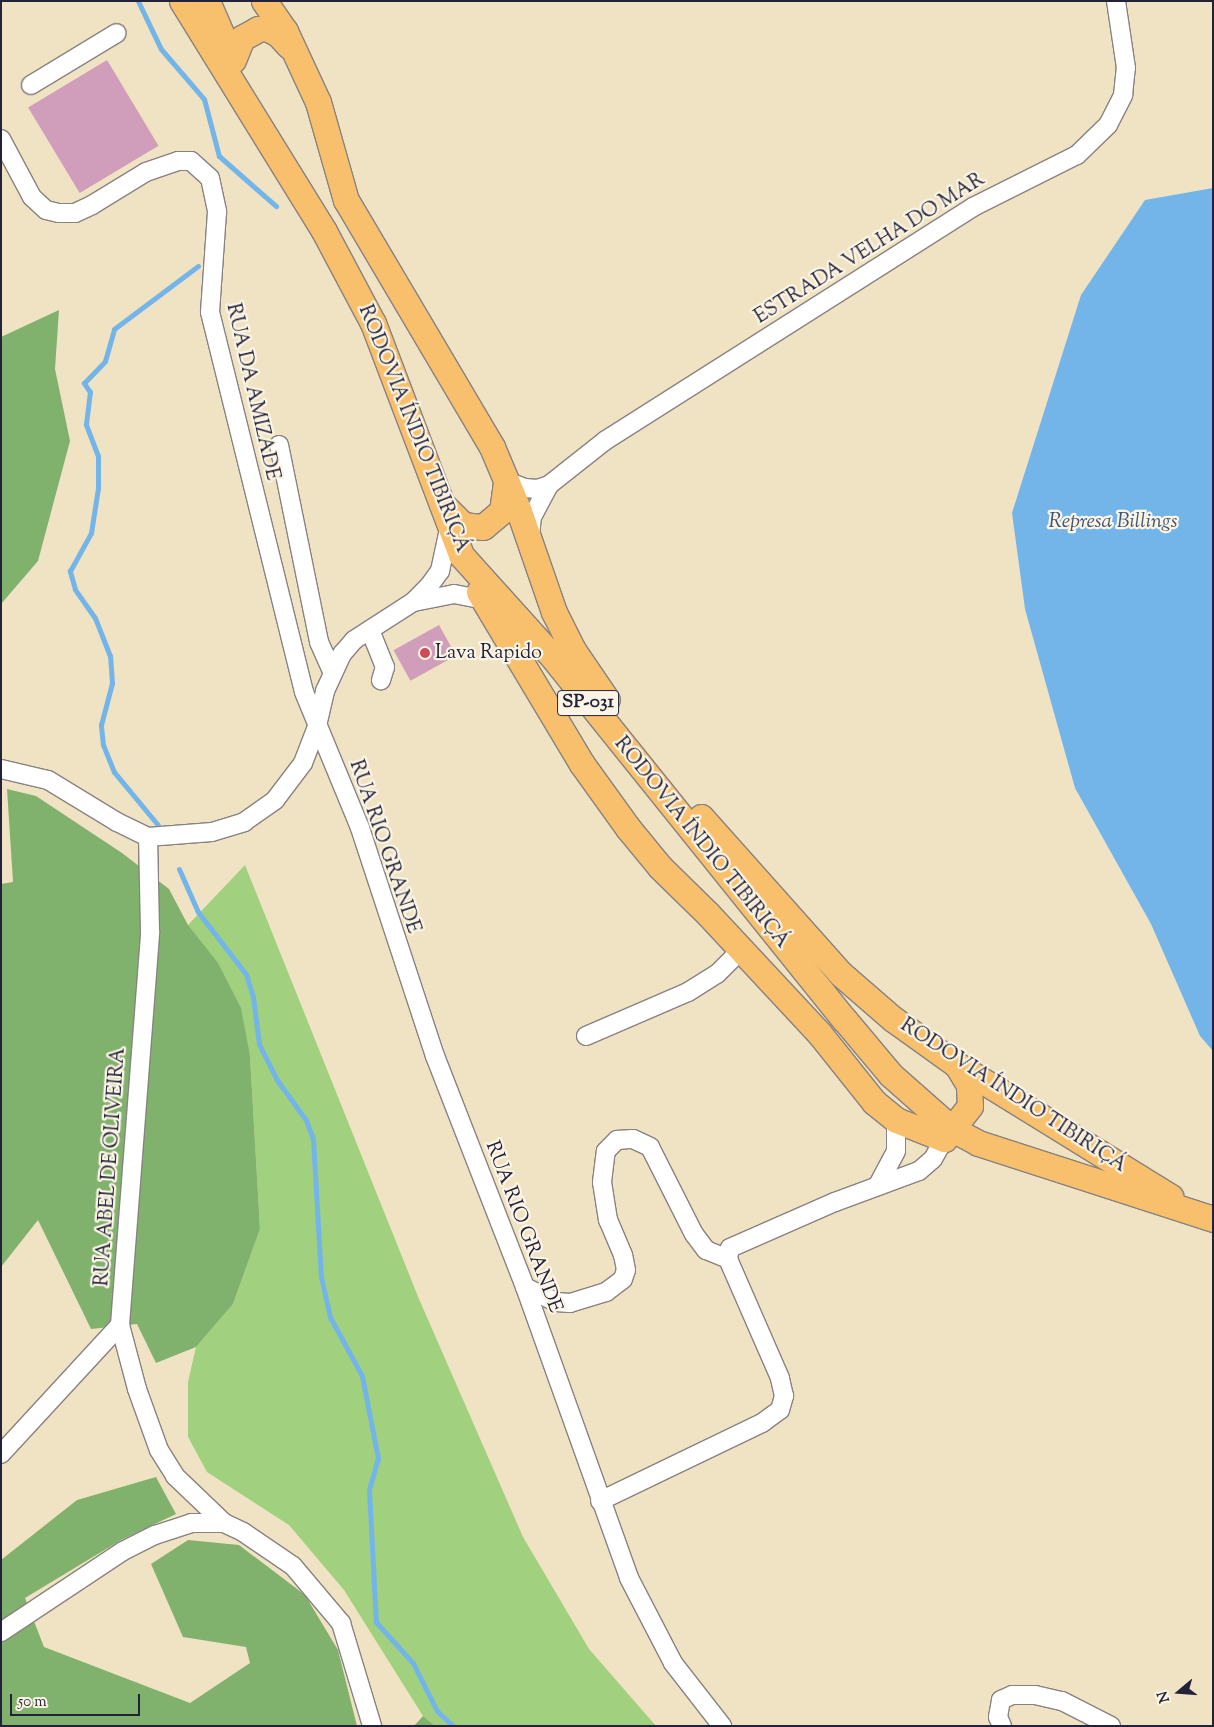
<!DOCTYPE html>
<html>
<head>
<meta charset="utf-8">
<style>
	body { margin:0 }
	#map { position:relative; width:1214px; height:1727px; overflow:hidden; background:#efe3c4; font-family:"Sorts Mill Goudy",serif }
	div>[style] { position:absolute }
	.green>* { inset:0; background:#a1d07e }
	.forest>* { inset:0; background:#80b26d }
	.water>* { inset:0; background:#74b5e9 }
	.stream>* { height:5px; margin:-2.5px; padding:0 2.5px; transform-origin:2.5px; border-radius:2.5px; background:#74b5e9 }
	.building>* { inset:0; background:#d09dba; transform-origin:0 0 }
	.roads { filter:drop-shadow(1px 0 #888280) drop-shadow(-1px 0 #888280) drop-shadow(0 1px #888280) drop-shadow(0 -1px #888280) }
	.minor>* { height:18px; margin:-9px; padding:0 9px; transform-origin:9px; border-radius:9px; background:#fff }
	.highway>* { height:25px; margin:-12.5px; padding:0 12.5px; transform-origin:12.5px; border-radius:12.5px; background:#f8bf6c }
	.dots>* { width:14px; height:14px; translate:-50% -50%; box-sizing:border-box; border:2px solid #fcf5e5; border-radius:50% }
	span { translate:-50% -50%; white-space:nowrap; text-align:center; line-height:1.15; -webkit-text-stroke:4.5px #fcf5e5; paint-order:stroke }
	.shield-label span { padding:1px 4px; background:#fcf5e5; border:1px solid; border-radius:4px; -webkit-text-stroke-width:0 }
	.shield-label { font-size:19px; color:#22223b; font-weight:700 }
	.street-label { font-size:20px; color:#22223b }
	.poi-label { font-size:20px; color:#22223b }
	.left { translate:0 -50%; text-align:left }
	.water-label { font-size:21px; color:#3f5578; font-style:italic }
	.frame { position:absolute; inset:0; border:2px solid #22223b; pointer-events:none }
	.north { position:absolute; left:1154px; top:1667px; width:50px; height:50px; -webkit-text-stroke:4px #fcf5e5; paint-order:stroke; rotate:252deg; font-size:14px; font-weight:700; line-height:20px; text-align:center; color:#22223b }
	.north::after { content:''; display:block; margin:auto; width:18px; height:22px; background:#22223b; clip-path:polygon(50% 0,100% 100%,50% 72%,0 100%) }
	.scale { position:absolute; left:10px; top:1694px; width:130px; height:22px; box-sizing:border-box; border:2px solid #22223b; border-top:0; padding-left:6px; font-size:15px; line-height:18px; white-space:nowrap; color:#22223b; -webkit-text-stroke:4px #fcf5e5; paint-order:stroke }
</style>
</head>
<body>
<div id="map">
	<div class="green">
		<div style="clip-path:polygon(245px 865px,419px 1299px,523px 1537px,589px 1649px,656px 1726px,435px 1726px,423px 1716px,344px 1590px,289px 1525px,207px 1472px,188px 1437px,188px 1382px,196px 1347px,233px 1304px,260px 1229px,250px 1056px,188px 925px)"></div>
	</div>
	<div class="forest">
		<div style="clip-path:polygon(59px 310px,55px 369px,70px 441px,38px 561px,1px 604px,1px 337px)"></div>
		<div style="clip-path:polygon(7px 789px,36px 796px,122px 853px,169px 889px,188px 925px,218px 963px,241px 1008px,250px 1056px,260px 1229px,233px 1304px,196px 1347px,156px 1363px,137px 1324px,91px 1329px,38px 1220px,1px 1267px,1px 884px,13px 882px)"></div>
		<div style="clip-path:polygon(156px 1477px,176px 1514px,121px 1540px,25px 1598px,44px 1647px,190px 1703px,250px 1663px,246px 1647px,183px 1637px,151px 1564px,188px 1540px,239px 1545px,305px 1595px,338px 1650px,357px 1726px,1px 1726px,1px 1560px,77px 1500px)"></div>
		<div style="clip-path:polygon(423px 1716px,435px 1726px,414px 1726px)"></div>
	</div>
	<div class="water">
		<div style="clip-path:polygon(1213px 188px,1213px 1051px,1200px 1036px,1151px 924px,1075px 788px,1025px 609px,1012px 513px,1081px 295px,1145px 200px)"></div>
	</div>
	<div class="stream">
		<div style="left:138px;top:1px;width:53px;rotate:64.4deg"></div>
		<div style="left:161px;top:49px;width:66px;rotate:49.3deg"></div>
		<div style="left:204px;top:99px;width:59px;rotate:75.3deg"></div>
		<div style="left:219px;top:156px;width:76px;rotate:41.3deg"></div>
		<div style="left:158px;top:825px;width:69px;rotate:-129.7deg"></div>
		<div style="left:114px;top:772px;width:29px;rotate:-112deg"></div>
		<div style="left:103px;top:745px;width:20px;rotate:-96deg"></div>
		<div style="left:101px;top:725px;width:43px;rotate:-75.3deg"></div>
		<div style="left:112px;top:683px;width:27px;rotate:-94deg"></div>
		<div style="left:110px;top:656px;width:41px;rotate:-111.5deg"></div>
		<div style="left:95px;top:618px;width:35px;rotate:-125deg"></div>
		<div style="left:75px;top:589px;width:19px;rotate:-106deg"></div>
		<div style="left:70px;top:571px;width:43px;rotate:-61.1deg"></div>
		<div style="left:91px;top:533px;width:46px;rotate:-81.2deg"></div>
		<div style="left:98px;top:488px;width:32px;rotate:-90deg"></div>
		<div style="left:98px;top:456px;width:34px;rotate:-111deg"></div>
		<div style="left:86px;top:424px;width:32px;rotate:-83deg"></div>
		<div style="left:90px;top:392px;width:11px;rotate:-124deg"></div>
		<div style="left:84px;top:383px;width:30px;rotate:-46deg"></div>
		<div style="left:105px;top:361px;width:33px;rotate:-74deg"></div>
		<div style="left:114px;top:329px;width:105px;rotate:-36.9deg"></div>
		<div style="left:179px;top:869px;width:47px;rotate:66.2deg"></div>
		<div style="left:198px;top:912px;width:78px;rotate:52.3deg"></div>
		<div style="left:246px;top:974px;width:24px;rotate:73deg"></div>
		<div style="left:253px;top:997px;width:47px;rotate:82.7deg"></div>
		<div style="left:259px;top:1044px;width:40px;rotate:63.4deg"></div>
		<div style="left:277px;top:1080px;width:49px;rotate:54.1deg"></div>
		<div style="left:306px;top:1120px;width:20px;rotate:70deg"></div>
		<div style="left:313px;top:1139px;width:138px;rotate:86.7deg"></div>
		<div style="left:321px;top:1277px;width:41px;rotate:77.3deg"></div>
		<div style="left:330px;top:1317px;width:67px;rotate:61.5deg"></div>
		<div style="left:362px;top:1376px;width:84px;rotate:79deg"></div>
		<div style="left:378px;top:1458px;width:33px;rotate:106deg"></div>
		<div style="left:369px;top:1490px;width:132px;rotate:87deg"></div>
		<div style="left:376px;top:1622px;width:55px;rotate:47.9deg"></div>
		<div style="left:413px;top:1663px;width:54px;rotate:63.4deg"></div>
		<div style="left:437px;top:1711px;width:22px;rotate:43deg"></div>
	</div>
	<div class="building">
		<div style="left:107px;top:60px;width:100px;height:92px;rotate:59deg"></div>
		<div style="left:439px;top:625px;width:35px;height:52px;rotate:61deg"></div>
	</div>
	<div class="roads">
		<div class="minor">
			<div style="left:31px;top:85px;width:100px;rotate:-31.2deg"></div>
			<div style="left:1px;top:139px;width:66px;rotate:61.9deg"></div>
			<div style="left:32px;top:197px;width:19px;rotate:43deg"></div>
			<div style="left:46px;top:210px;width:13px;rotate:13deg"></div>
			<div style="left:59px;top:213px;width:16px"></div>
			<div style="left:75px;top:213px;width:19px;rotate:-25deg"></div>
			<div style="left:92px;top:205px;width:63px;rotate:-31.4deg"></div>
			<div style="left:146px;top:172px;width:34px;rotate:-19deg"></div>
			<div style="left:178px;top:161px;width:13px"></div>
			<div style="left:191px;top:161px;width:25px;rotate:42deg"></div>
			<div style="left:210px;top:178px;width:35px;rotate:78deg"></div>
			<div style="left:217px;top:212px;width:100px;rotate:94deg"></div>
			<div style="left:210px;top:312px;width:391px;rotate:76.1deg"></div>
			<div style="left:304px;top:692px;width:147px;rotate:67.6deg"></div>
			<div style="left:360px;top:828px;width:240px;rotate:71.8deg"></div>
			<div style="left:435px;top:1056px;width:248px;rotate:68.7deg"></div>
			<div style="left:525px;top:1287px;width:309px;rotate:70.3deg"></div>
			<div style="left:629px;top:1578px;width:96px;rotate:62.6deg"></div>
			<div style="left:673px;top:1663px;width:80px;rotate:52.1deg"></div>
			<div style="left:279px;top:445px;width:201px;rotate:78.5deg"></div>
			<div style="left:319px;top:642px;width:32px;rotate:66deg"></div>
			<div style="left:506px;top:481px;width:20px;rotate:20deg"></div>
			<div style="left:525px;top:488px;width:12px;rotate:5deg"></div>
			<div style="left:537px;top:489px;width:13px;rotate:-18deg"></div>
			<div style="left:530px;top:538px;width:21px;rotate:-85deg"></div>
			<div style="left:532px;top:517px;width:36px;rotate:-62deg"></div>
			<div style="left:549px;top:485px;width:73px;rotate:-38.3deg"></div>
			<div style="left:606px;top:440px;width:435px;rotate:-32.4deg"></div>
			<div style="left:973px;top:207px;width:116px;rotate:-26.6deg"></div>
			<div style="left:1077px;top:155px;width:43px;rotate:-44.1deg"></div>
			<div style="left:1108px;top:125px;width:34px;rotate:-63deg"></div>
			<div style="left:1123px;top:95px;width:27px;rotate:-84deg"></div>
			<div style="left:1126px;top:68px;width:68px;rotate:-98.5deg"></div>
			<div style="left:414px;top:602px;width:41px;rotate:-11.3deg"></div>
			<div style="left:454px;top:594px;width:31px;rotate:11deg"></div>
			<div style="left:370px;top:630px;width:40px;rotate:68deg"></div>
			<div style="left:385px;top:667px;width:14px;rotate:107deg"></div>
			<div style="left:1px;top:769px;width:48px;rotate:13.2deg"></div>
			<div style="left:48px;top:780px;width:81px;rotate:31.3deg"></div>
			<div style="left:117px;top:822px;width:34px;rotate:26deg"></div>
			<div style="left:148px;top:837px;width:64px;rotate:-4.5deg"></div>
			<div style="left:212px;top:832px;width:34px;rotate:-17deg"></div>
			<div style="left:244px;top:822px;width:38px;rotate:-35deg"></div>
			<div style="left:275px;top:800px;width:46px;rotate:-52.9deg"></div>
			<div style="left:303px;top:763px;width:40px;rotate:-69deg"></div>
			<div style="left:317px;top:726px;width:36px;rotate:-77deg"></div>
			<div style="left:325px;top:691px;width:41px;rotate:-65.3deg"></div>
			<div style="left:342px;top:654px;width:18px;rotate:-49deg"></div>
			<div style="left:354px;top:640px;width:70px;rotate:-32.8deg"></div>
			<div style="left:413px;top:602px;width:23px;rotate:-45deg"></div>
			<div style="left:429px;top:586px;width:19px;rotate:-54deg"></div>
			<div style="left:440px;top:571px;width:43px;rotate:-77.9deg"></div>
			<div style="left:586px;top:1036px;width:111px;rotate:-23.3deg"></div>
			<div style="left:688px;top:992px;width:34px;rotate:-32deg"></div>
			<div style="left:717px;top:974px;width:35px;rotate:-45deg"></div>
			<div style="left:878px;top:1185px;width:38px;rotate:-62deg"></div>
			<div style="left:896px;top:1151px;width:31px;rotate:-90deg"></div>
			<div style="left:525px;top:1287px;width:34px;rotate:26deg"></div>
			<div style="left:556px;top:1302px;width:14px;rotate:4deg"></div>
			<div style="left:570px;top:1303px;width:38px;rotate:-17deg"></div>
			<div style="left:606px;top:1292px;width:21px;rotate:-37deg"></div>
			<div style="left:623px;top:1279px;width:9px;rotate:-72deg"></div>
			<div style="left:626px;top:1270px;width:15px;rotate:-101deg"></div>
			<div style="left:623px;top:1255px;width:38px;rotate:-113deg"></div>
			<div style="left:608px;top:1220px;width:38px;rotate:-99deg"></div>
			<div style="left:602px;top:1182px;width:31px;rotate:-83deg"></div>
			<div style="left:606px;top:1151px;width:16px;rotate:-45deg"></div>
			<div style="left:617px;top:1140px;width:16px;rotate:-4deg"></div>
			<div style="left:633px;top:1139px;width:19px;rotate:25deg"></div>
			<div style="left:650px;top:1147px;width:97px;rotate:63.2deg"></div>
			<div style="left:694px;top:1234px;width:20px;rotate:53deg"></div>
			<div style="left:706px;top:1250px;width:24px;rotate:22deg"></div>
			<div style="left:120px;top:1325px;width:66px;rotate:75.1deg"></div>
			<div style="left:137px;top:1389px;width:65px;rotate:70.2deg"></div>
			<div style="left:159px;top:1450px;width:31px;rotate:58deg"></div>
			<div style="left:175px;top:1476px;width:68px;rotate:43.8deg"></div>
			<div style="left:1px;top:1454px;width:176px;rotate:-47.3deg"></div>
			<div style="left:120px;top:1325px;width:395px;rotate:-85.6deg"></div>
			<div style="left:150px;top:931px;width:94px;rotate:-91.2deg"></div>
			<div style="left:600px;top:1501px;width:180px;rotate:-25.7deg"></div>
			<div style="left:762px;top:1423px;width:22px;rotate:-36deg"></div>
			<div style="left:780px;top:1410px;width:15px;rotate:-74deg"></div>
			<div style="left:784px;top:1396px;width:18px;rotate:-103deg"></div>
			<div style="left:780px;top:1378px;width:130px;rotate:-113.6deg"></div>
			<div style="left:728px;top:1259px;width:11px;rotate:-80deg"></div>
			<div style="left:730px;top:1248px;width:115px;rotate:-23.7deg"></div>
			<div style="left:835px;top:1202px;width:90px;rotate:-20.3deg"></div>
			<div style="left:919px;top:1171px;width:18px;rotate:-41deg"></div>
			<div style="left:933px;top:1159px;width:23px;rotate:-61deg"></div>
			<div style="left:1px;top:1632px;width:146px;rotate:-33.6deg"></div>
			<div style="left:123px;top:1551px;width:36px;rotate:-27deg"></div>
			<div style="left:155px;top:1535px;width:38px;rotate:-18deg"></div>
			<div style="left:191px;top:1523px;width:33px"></div>
			<div style="left:224px;top:1523px;width:21px;rotate:25deg"></div>
			<div style="left:243px;top:1532px;width:60px;rotate:34.2deg"></div>
			<div style="left:293px;top:1566px;width:75px;rotate:49.9deg"></div>
			<div style="left:341px;top:1623px;width:108px;rotate:73.2deg"></div>
			<div style="left:1002px;top:1726px;width:10px;rotate:-114deg"></div>
			<div style="left:998px;top:1717px;width:17px;rotate:-80deg"></div>
			<div style="left:1001px;top:1700px;width:12px;rotate:-24deg"></div>
			<div style="left:1012px;top:1695px;width:23px"></div>
			<div style="left:1035px;top:1695px;width:28px;rotate:13deg"></div>
			<div style="left:1062px;top:1701px;width:55px;rotate:27deg"></div>
		</div>
		<div class="highway">
			<div style="left:182px;top:1px;width:270px;rotate:58.3deg"></div>
			<div style="left:324px;top:231px;width:104px;rotate:62deg"></div>
			<div style="left:373px;top:323px;width:248px;rotate:69.2deg"></div>
			<div style="left:461px;top:555px;width:135px;rotate:48deg"></div>
			<div style="left:551px;top:655px;width:467px;rotate:51.2deg"></div>
			<div style="left:844px;top:1019px;width:73px;rotate:50deg"></div>
			<div style="left:891px;top:1075px;width:81px;rotate:41.5deg"></div>
			<div style="left:952px;top:1129px;width:30px;rotate:28deg"></div>
			<div style="left:978px;top:1143px;width:247px;rotate:17.9deg"></div>
			<div style="left:207px;top:1px;width:58px;rotate:66.5deg"></div>
			<div style="left:264px;top:1px;width:37px;rotate:55deg"></div>
			<div style="left:285px;top:31px;width:78px;rotate:65.1deg"></div>
			<div style="left:318px;top:102px;width:102px;rotate:74.1deg"></div>
			<div style="left:346px;top:200px;width:287px;rotate:59.4deg"></div>
			<div style="left:492px;top:447px;width:69px;rotate:67.1deg"></div>
			<div style="left:519px;top:511px;width:107px;rotate:70.9deg"></div>
			<div style="left:554px;top:612px;width:42px;rotate:63.4deg"></div>
			<div style="left:573px;top:650px;width:60px;rotate:55.8deg"></div>
			<div style="left:233px;top:60px;width:24px;rotate:-68deg"></div>
			<div style="left:242px;top:38px;width:18px;rotate:-29deg"></div>
			<div style="left:258px;top:29px;width:9px;rotate:-6deg"></div>
			<div style="left:267px;top:28px;width:13px;rotate:29deg"></div>
			<div style="left:278px;top:34px;width:16px;rotate:47deg"></div>
			<div style="left:442px;top:504px;width:30px;rotate:45deg"></div>
			<div style="left:463px;top:525px;width:20px;rotate:6deg"></div>
			<div style="left:483px;top:527px;width:25px;rotate:-40deg"></div>
			<div style="left:502px;top:511px;width:30px;rotate:-82deg"></div>
			<div style="left:479px;top:592px;width:200px;rotate:59.1deg"></div>
			<div style="left:582px;top:764px;width:79px;rotate:54.3deg"></div>
			<div style="left:628px;top:828px;width:50px;rotate:50.6deg"></div>
			<div style="left:660px;top:867px;width:67px;rotate:44.4deg"></div>
			<div style="left:708px;top:914px;width:163px;rotate:47deg"></div>
			<div style="left:819px;top:1033px;width:88px;rotate:51.4deg"></div>
			<div style="left:874px;top:1102px;width:28px;rotate:39deg"></div>
			<div style="left:896px;top:1120px;width:52px;rotate:21.6deg"></div>
			<div style="left:944px;top:1139px;width:42px;rotate:-51.8deg"></div>
			<div style="left:970px;top:1106px;width:21px;rotate:-93deg"></div>
			<div style="left:969px;top:1085px;width:23px;rotate:-121deg"></div>
			<div style="left:701px;top:817px;width:210px;rotate:48.3deg"></div>
			<div style="left:841px;top:974px;width:69px;rotate:40.9deg"></div>
			<div style="left:893px;top:1019px;width:79px;rotate:35.7deg"></div>
			<div style="left:957px;top:1065px;width:251px;rotate:31.7deg"></div>
		</div>
	</div>
	<div class="dots">
		<div style="left:425px;top:653px;background:#d1495b"></div>
	</div>
	<div class="shield-label">
		<span style="left:588px;top:703px">SP-031</span>
	</div>
	<div class="street-label">
		<span style="left:870px;top:249px;rotate:-32deg">ESTRADA VELHA DO MAR</span>
		<span style="left:252px;top:392px;rotate:77deg">RUA DA AMIZADE</span>
		<span style="left:413px;top:429px;rotate:68deg">RODOVIA ÍNDIO TIBIRIÇÁ</span>
		<span style="left:701px;top:843px;rotate:51deg">RODOVIA ÍNDIO TIBIRIÇÁ</span>
		<span style="left:384px;top:847px;rotate:71deg">RUA RIO GRANDE</span>
		<span style="left:1013px;top:1096px;rotate:33deg">RODOVIA ÍNDIO TIBIRIÇÁ</span>
		<span style="left:111px;top:1167px;rotate:-86deg">RUA ABEL DE OLIVEIRA</span>
		<span style="left:523px;top:1227px;rotate:69deg">RUA RIO GRANDE</span>
	</div>
	<div class="poi-label">
		<span class="left" style="left:435px;top:653px">Lava Rapido</span>
	</div>
	<div class="water-label">
		<span style="left:1113px;top:522px">Represa Billings</span>
	</div>
	<div class="frame"></div>
	<div class="north">N</div>
	<div class="scale">50 m</div>
</div>
</body>
</html>
